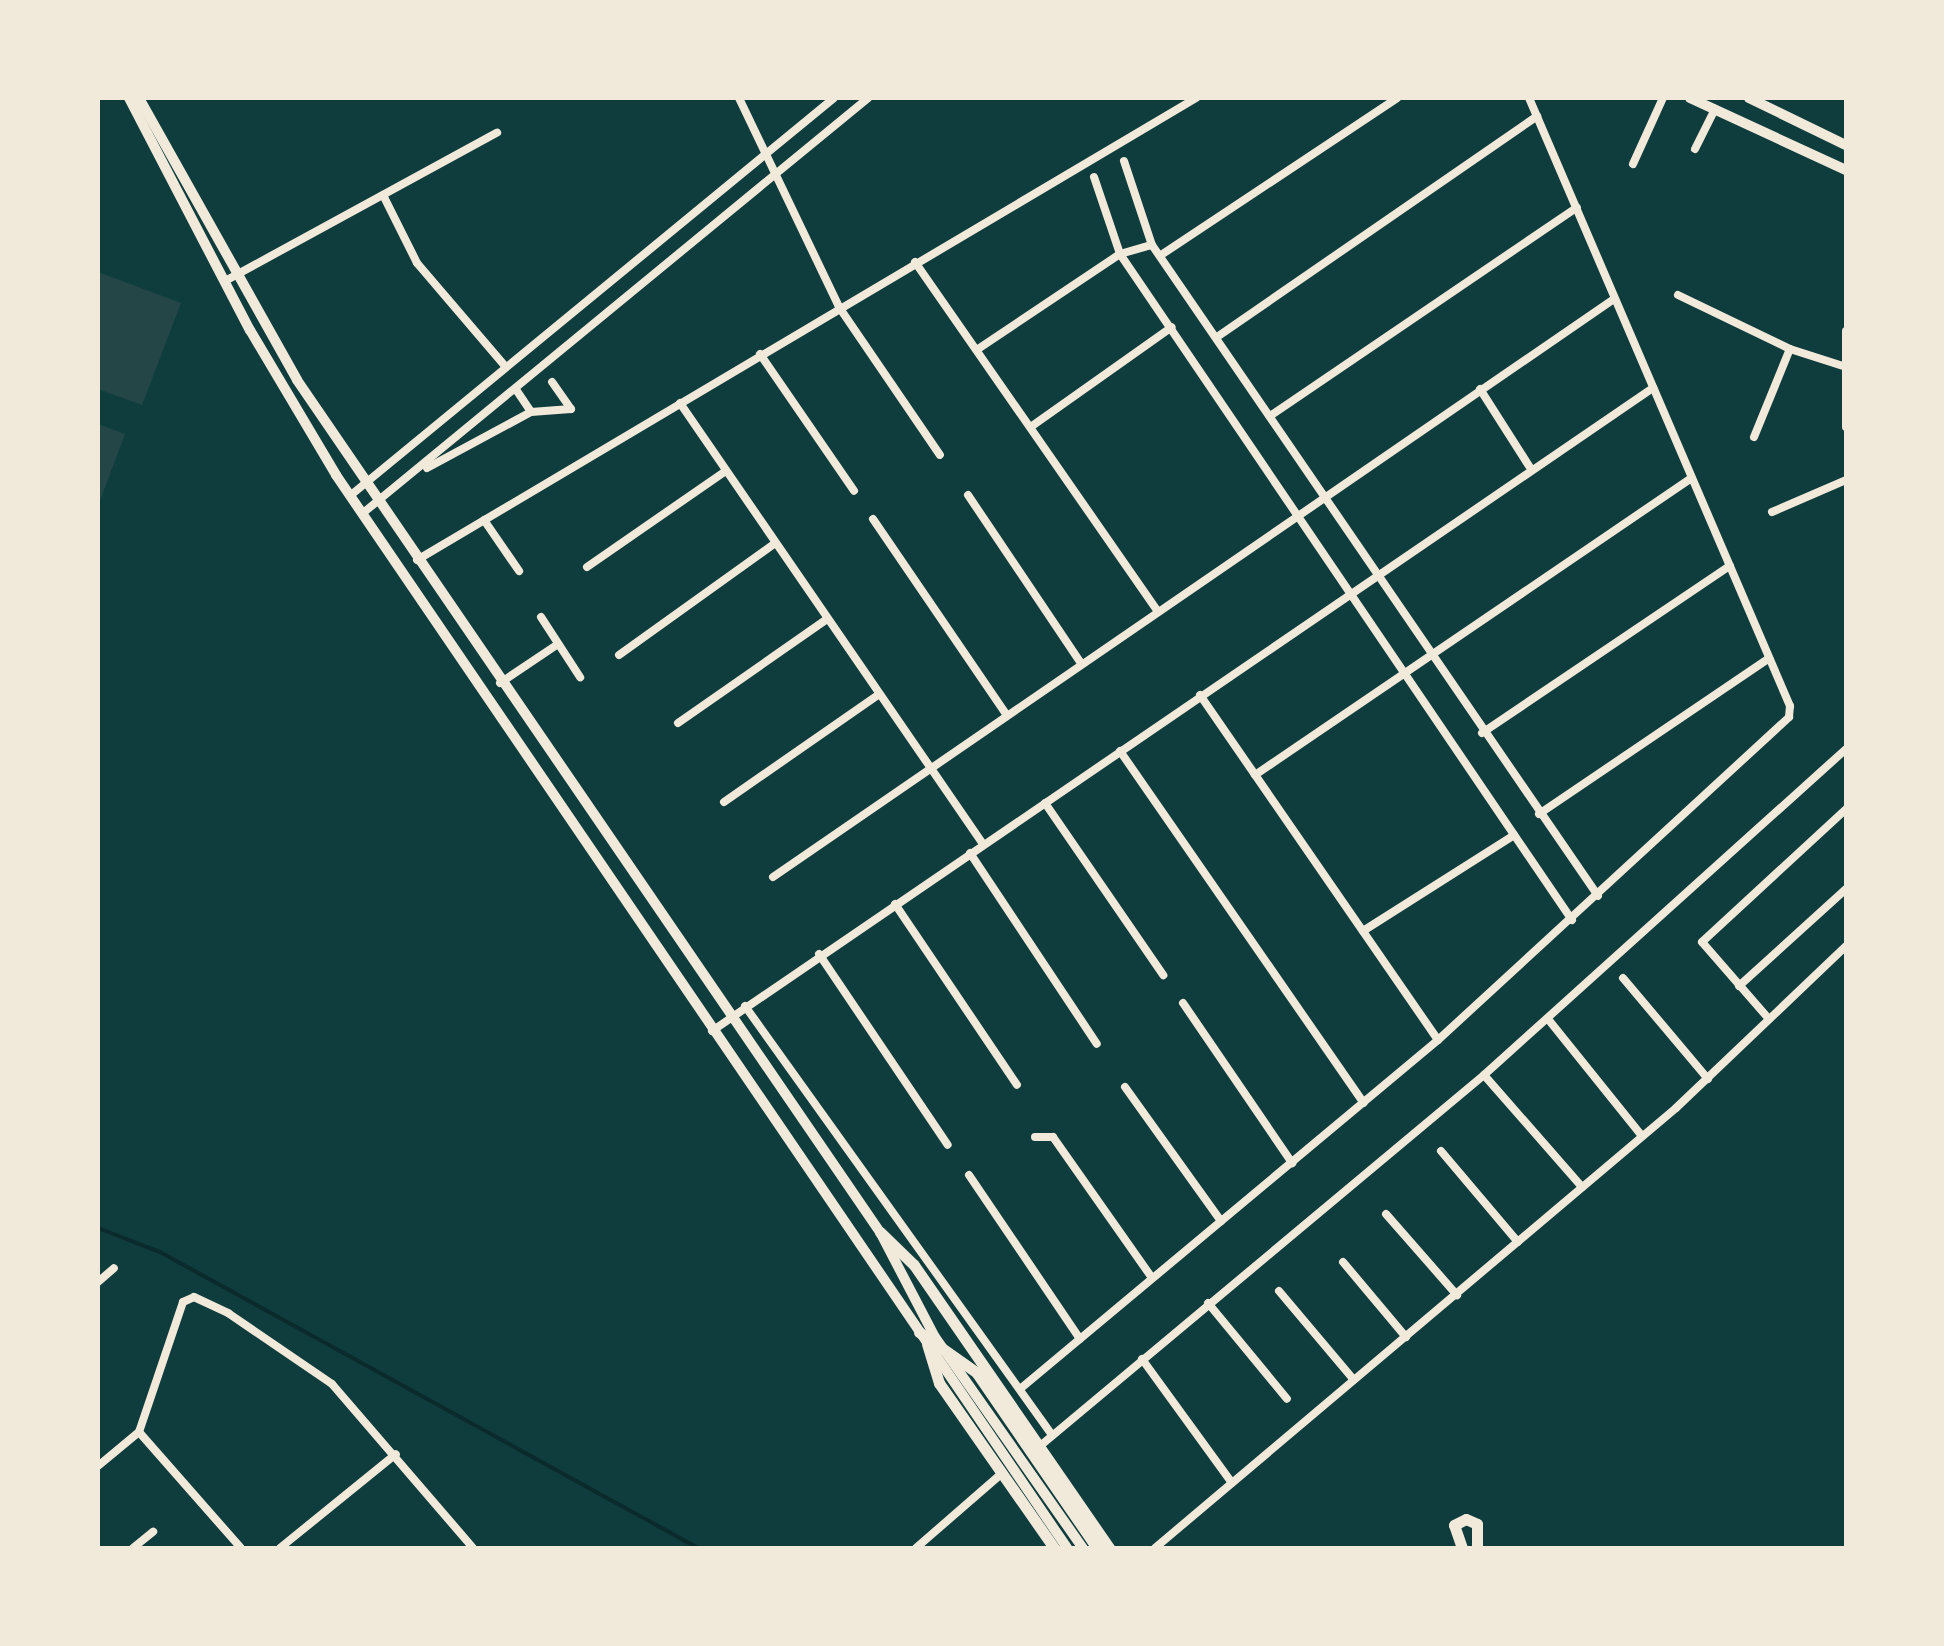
<!DOCTYPE html>
<html>
<head>
<meta charset="utf-8">
<style>
	body { margin:0 }
	#map { position:relative; width:1944px; height:1646px; overflow:hidden; background:#0f3d3e; font-family:"DM Sans",sans-serif }
	div>[style] { position:absolute }
	.green>* { inset:0; background:#244646 }
	.stream>* { height:4px; margin:-2px; padding:0 2px; transform-origin:2px; border-radius:2px; background:#0a2a2b }
	.minor>* { height:8px; margin:-4px; padding:0 4px; transform-origin:4px; border-radius:4px; background:#f1e9da }
	.secondary>* { height:10px; margin:-5px; padding:0 5px; transform-origin:5px; border-radius:5px; background:#f1e9da }
	.primary>* { height:11px; margin:-5.5px; padding:0 5.5px; transform-origin:5.5px; border-radius:5.5px; background:#f1e9da }
	span { translate:-50% -50%; white-space:nowrap; text-align:center; line-height:1.15; -webkit-text-stroke:10px #f1e9da; paint-order:stroke }
	.frame { position:absolute; inset:0; border:100px solid #f1e9da; pointer-events:none }
</style>
</head>
<body>
<div id="map">
	<div class="green">
		<div style="clip-path:polygon(98px 272px,181px 303px,142px 405px,98px 389px)"></div>
		<div style="clip-path:polygon(98px 424px,125px 434px,98px 506px)"></div>
	</div>
	<div class="stream">
		<div style="left:98px;top:1228px;width:66px;rotate:21.2deg"></div>
		<div style="left:160px;top:1252px;width:614px;rotate:28.82deg"></div>
	</div>
	<div class="minor">
		<div style="left:739px;top:98px;width:232px;rotate:64.4deg"></div>
		<div style="left:839px;top:307px;width:179px;rotate:55.7deg"></div>
		<div style="left:1695px;top:149px;width:45px;rotate:-63.4deg"></div>
		<div style="left:1124px;top:161px;width:89px;rotate:71.6deg"></div>
		<div style="left:1152px;top:245px;width:789px;rotate:55.58deg"></div>
		<div style="left:1633px;top:164px;width:72px;rotate:-65.6deg"></div>
		<div style="left:1094px;top:177px;width:81px;rotate:71.3deg"></div>
		<div style="left:1120px;top:254px;width:805px;rotate:55.84deg"></div>
		<div style="left:383px;top:195px;width:76px;rotate:63.4deg"></div>
		<div style="left:417px;top:263px;width:135px;rotate:49.5deg"></div>
		<div style="left:1161px;top:255px;width:283px;rotate:-33.6deg"></div>
		<div style="left:915px;top:262px;width:424px;rotate:55.2deg"></div>
		<div style="left:225px;top:281px;width:310px;rotate:-28.6deg"></div>
		<div style="left:1678px;top:295px;width:124px;rotate:25.7deg"></div>
		<div style="left:1790px;top:349px;width:59px;rotate:17.8deg"></div>
		<div style="left:1846px;top:331px;width:96px;rotate:90deg"></div>
		<div style="left:1217px;top:337px;width:389px;rotate:-34.6deg"></div>
		<div style="left:978px;top:349px;width:171px;rotate:-33.8deg"></div>
		<div style="left:1120px;top:254px;width:33px;rotate:-16deg"></div>
		<div style="left:760px;top:354px;width:166px;rotate:55.5deg"></div>
		<div style="left:1480px;top:389px;width:95px;rotate:57.5deg"></div>
		<div style="left:517px;top:391px;width:25px;rotate:56deg"></div>
		<div style="left:680px;top:403px;width:535px;rotate:55.51deg"></div>
		<div style="left:1270px;top:416px;width:371px;rotate:-34.2deg"></div>
		<div style="left:1032px;top:426px;width:171px;rotate:-35.3deg"></div>
		<div style="left:1754px;top:437px;width:95px;rotate:-67.8deg"></div>
		<div style="left:427px;top:468px;width:118px;rotate:-28.3deg"></div>
		<div style="left:531px;top:412px;width:40px;rotate:-4.3deg"></div>
		<div style="left:571px;top:409px;width:33px;rotate:-125deg"></div>
		<div style="left:351px;top:495px;width:625px;rotate:-39.42deg"></div>
		<div style="left:968px;top:495px;width:202px;rotate:56.1deg"></div>
		<div style="left:1772px;top:512px;width:81px;rotate:-23.4deg"></div>
		<div style="left:363px;top:513px;width:654px;rotate:-39.41deg"></div>
		<div style="left:873px;top:519px;width:236px;rotate:55.7deg"></div>
		<div style="left:484px;top:520px;width:62px;rotate:55.5deg"></div>
		<div style="left:417px;top:560px;width:906px;rotate:-30.67deg"></div>
		<div style="left:587px;top:567px;width:167px;rotate:-34.7deg"></div>
		<div style="left:541px;top:617px;width:72px;rotate:57deg"></div>
		<div style="left:619px;top:655px;width:191px;rotate:-35.6deg"></div>
		<div style="left:500px;top:683px;width:70px;rotate:-33.9deg"></div>
		<div style="left:1200px;top:695px;width:419px;rotate:55.4deg"></div>
		<div style="left:678px;top:723px;width:182px;rotate:-34.9deg"></div>
		<div style="left:1482px;top:733px;width:299px;rotate:-34deg"></div>
		<div style="left:1120px;top:751px;width:428px;rotate:55.3deg"></div>
		<div style="left:1255px;top:775px;width:526px;rotate:-34.23deg"></div>
		<div style="left:724px;top:802px;width:188px;rotate:-34.8deg"></div>
		<div style="left:1045px;top:803px;width:209px;rotate:55.5deg"></div>
		<div style="left:1539px;top:814px;width:278px;rotate:-34.1deg"></div>
		<div style="left:970px;top:853px;width:229px;rotate:56.4deg"></div>
		<div style="left:773px;top:877px;width:1020px;rotate:-34.5deg"></div>
		<div style="left:895px;top:904px;width:218px;rotate:56deg"></div>
		<div style="left:1363px;top:931px;width:179px;rotate:-32.4deg"></div>
		<div style="left:819px;top:954px;width:230px;rotate:56deg"></div>
		<div style="left:1623px;top:978px;width:132px;rotate:49.9deg"></div>
		<div style="left:1739px;top:986px;width:144px;rotate:-42.2deg"></div>
		<div style="left:1183px;top:1003px;width:194px;rotate:55.7deg"></div>
		<div style="left:745px;top:1006px;width:528px;rotate:54.41deg"></div>
		<div style="left:1548px;top:1019px;width:150px;rotate:51.2deg"></div>
		<div style="left:1769px;top:1019px;width:102px;rotate:-131deg"></div>
		<div style="left:1702px;top:942px;width:196px;rotate:-42.7deg"></div>
		<div style="left:712px;top:1031px;width:1140px;rotate:-34.35deg"></div>
		<div style="left:1484px;top:1075px;width:149px;rotate:48.8deg"></div>
		<div style="left:1125px;top:1087px;width:165px;rotate:54.4deg"></div>
		<div style="left:1035px;top:1137px;width:18px"></div>
		<div style="left:1053px;top:1137px;width:172px;rotate:54.9deg"></div>
		<div style="left:1441px;top:1151px;width:119px;rotate:49.8deg"></div>
		<div style="left:969px;top:1175px;width:198px;rotate:55.9deg"></div>
		<div style="left:1386px;top:1214px;width:108px;rotate:48.8deg"></div>
		<div style="left:1343px;top:1262px;width:98px;rotate:50deg"></div>
		<div style="left:98px;top:1282px;width:21px;rotate:-41deg"></div>
		<div style="left:1279px;top:1291px;width:116px;rotate:49.9deg"></div>
		<div style="left:1208px;top:1303px;width:124px;rotate:50.5deg"></div>
		<div style="left:1142px;top:1359px;width:153px;rotate:54deg"></div>
		<div style="left:1020px;top:1389px;width:545px;rotate:-39.86deg"></div>
		<div style="left:1438px;top:1040px;width:477px;rotate:-42.6deg"></div>
		<div style="left:1789px;top:717px;width:11px;rotate:-85deg"></div>
		<div style="left:1790px;top:706px;width:662px;rotate:-113.23deg"></div>
		<div style="left:139px;top:1432px;width:154px;rotate:48.7deg"></div>
		<div style="left:1040px;top:1446px;width:579px;rotate:-39.88deg"></div>
		<div style="left:1484px;top:1075px;width:487px;rotate:-42deg"></div>
		<div style="left:98px;top:1466px;width:53px;rotate:-39.7deg"></div>
		<div style="left:139px;top:1432px;width:137px;rotate:-71.3deg"></div>
		<div style="left:183px;top:1302px;width:12px;rotate:-24deg"></div>
		<div style="left:194px;top:1297px;width:38px;rotate:25deg"></div>
		<div style="left:228px;top:1313px;width:126px;rotate:34.3deg"></div>
		<div style="left:332px;top:1384px;width:216px;rotate:49.3deg"></div>
		<div style="left:133px;top:1548px;width:26px;rotate:-39deg"></div>
		<div style="left:280px;top:1548px;width:149px;rotate:-39deg"></div>
		<div style="left:916px;top:1548px;width:113px;rotate:-41deg"></div>
		<div style="left:1155px;top:1548px;width:682px;rotate:-40.18deg"></div>
		<div style="left:1676px;top:1108px;width:235px;rotate:-43.6deg"></div>
	</div>
	<div class="secondary">
		<div style="left:129px;top:98px;width:262px;rotate:62.5deg"></div>
		<div style="left:250px;top:330px;width:169px;rotate:59.3deg"></div>
		<div style="left:336px;top:475px;width:1298px;rotate:55.73deg"></div>
		<div style="left:139px;top:98px;width:323px;rotate:60.7deg"></div>
		<div style="left:297px;top:380px;width:1032px;rotate:55.62deg"></div>
		<div style="left:880px;top:1232px;width:119px;rotate:62.4deg"></div>
		<div style="left:935px;top:1337px;width:258px;rotate:55deg"></div>
		<div style="left:1690px;top:98px;width:172px;rotate:24.8deg"></div>
		<div style="left:1749px;top:98px;width:108px;rotate:25.9deg"></div>
	</div>
	<div class="primary">
		<div style="left:880px;top:1232px;width:47px;rotate:44.1deg"></div>
		<div style="left:914px;top:1265px;width:344px;rotate:55.4deg"></div>
		<div style="left:919px;top:1332px;width:70px;rotate:35.1deg"></div>
		<div style="left:976px;top:1372px;width:214px;rotate:55.5deg"></div>
		<div style="left:927px;top:1344px;width:41px;rotate:72.9deg"></div>
		<div style="left:939px;top:1383px;width:201px;rotate:55.1deg"></div>
		<div style="left:1462px;top:1548px;width:24px;rotate:-109deg"></div>
		<div style="left:1454px;top:1525px;width:13px;rotate:-27deg"></div>
		<div style="left:1466px;top:1519px;width:12px;rotate:24deg"></div>
		<div style="left:1477px;top:1524px;width:24px;rotate:90deg"></div>
	</div>
	<div class="frame"></div>
</div>
</body>
</html>
